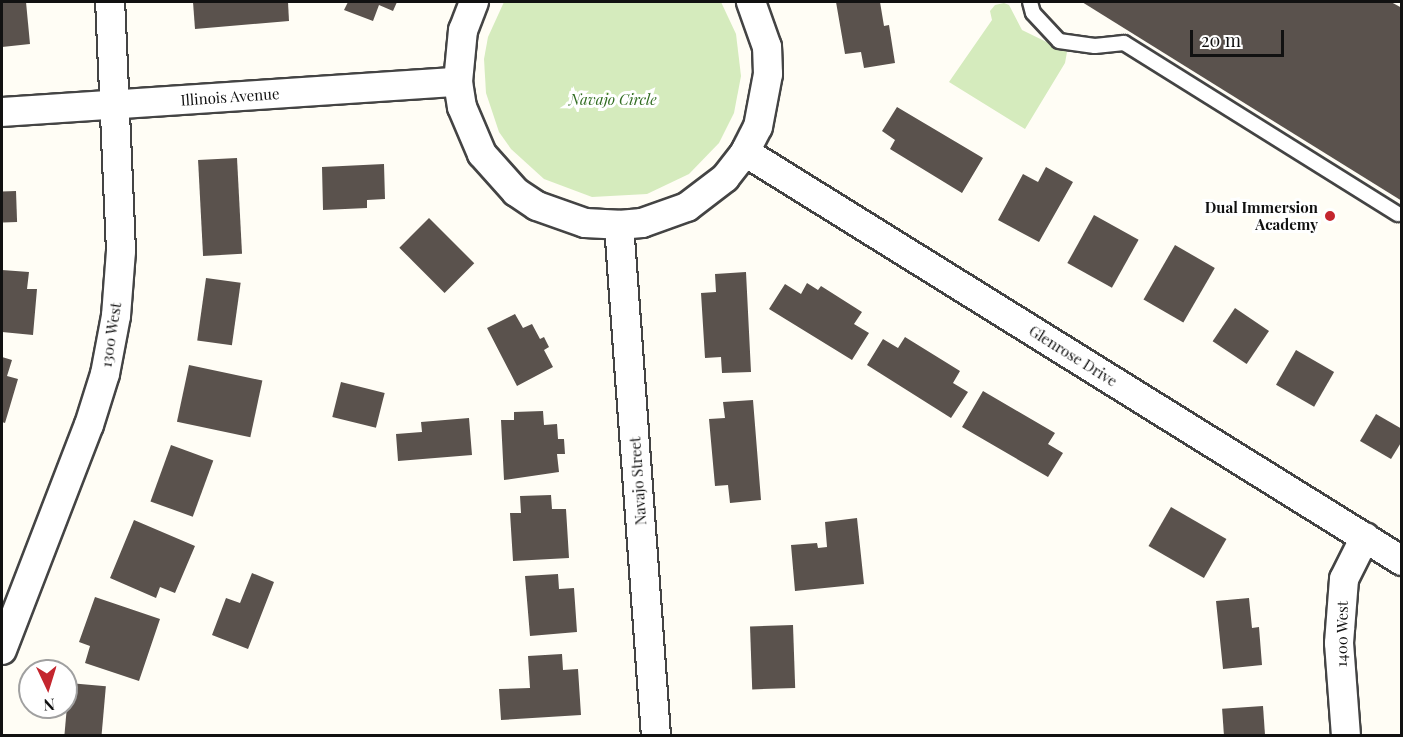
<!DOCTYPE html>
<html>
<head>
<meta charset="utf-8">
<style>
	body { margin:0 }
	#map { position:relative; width:1403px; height:737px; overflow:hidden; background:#fffdf5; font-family:"Playfair Display",serif }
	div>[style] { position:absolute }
	.green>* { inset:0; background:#d5ebbd }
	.building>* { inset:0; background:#5a524d; transform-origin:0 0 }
	.roads { filter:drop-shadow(2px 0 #444) drop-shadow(-2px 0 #444) drop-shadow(0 2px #444) drop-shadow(0 -2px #444) }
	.lane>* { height:14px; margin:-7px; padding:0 7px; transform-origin:7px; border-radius:7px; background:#fff }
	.street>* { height:28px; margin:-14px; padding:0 14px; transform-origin:14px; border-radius:14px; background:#fff }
	.dots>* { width:16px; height:16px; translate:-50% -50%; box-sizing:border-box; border:3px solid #fff; border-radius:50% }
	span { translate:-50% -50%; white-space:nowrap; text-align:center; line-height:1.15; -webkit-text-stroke:6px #fff; paint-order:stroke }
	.street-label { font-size:15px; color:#111 }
	.park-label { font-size:15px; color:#2f6b1f; font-style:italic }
	.poi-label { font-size:15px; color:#111; font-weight:700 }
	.right { translate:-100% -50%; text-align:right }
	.frame { position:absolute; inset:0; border:3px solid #111; pointer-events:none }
	.north { position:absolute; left:18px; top:659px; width:60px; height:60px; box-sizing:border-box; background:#fff; border:2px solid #a0a0a0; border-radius:50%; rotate:176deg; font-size:16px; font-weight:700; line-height:24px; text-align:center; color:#111 }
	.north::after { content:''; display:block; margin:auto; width:21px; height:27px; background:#c4262e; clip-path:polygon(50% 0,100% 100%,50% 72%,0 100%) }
	.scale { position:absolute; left:1190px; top:30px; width:94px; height:27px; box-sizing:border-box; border:3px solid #111; border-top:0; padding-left:8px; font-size:18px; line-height:21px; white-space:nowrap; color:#111; -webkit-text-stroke:4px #fff; paint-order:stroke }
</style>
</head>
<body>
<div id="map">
	<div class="green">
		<div style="clip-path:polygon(504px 2px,721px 2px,736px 34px,741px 76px,734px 113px,719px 143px,689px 174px,647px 194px,592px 197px,544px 179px,511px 149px,499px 132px,486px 93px,484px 59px,488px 37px)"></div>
		<div style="clip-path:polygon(1004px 3px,1009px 5px,1022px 30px,1067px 52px,1065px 63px,1025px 129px,949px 82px,992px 20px,990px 11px,995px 5px)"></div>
	</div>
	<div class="building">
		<div style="clip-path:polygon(2px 2px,26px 2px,30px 44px,2px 47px)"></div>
		<div style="clip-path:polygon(193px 2px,288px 2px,289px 21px,195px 29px)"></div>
		<div style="clip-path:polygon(348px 2px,397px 2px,393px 11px,379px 5px,373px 21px,344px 10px)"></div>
		<div style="clip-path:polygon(836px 2px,880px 2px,884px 26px,889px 25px,895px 63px,864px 68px,861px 52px,845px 54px)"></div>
		<div style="clip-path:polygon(1082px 2px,1391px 2px,1402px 8px,1402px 201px)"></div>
		<div style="clip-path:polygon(897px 107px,983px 158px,962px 193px,890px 149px,895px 140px,882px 131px)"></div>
		<div style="left:237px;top:158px;width:96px;height:39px;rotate:87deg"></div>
		<div style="clip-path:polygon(384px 164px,385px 199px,367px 200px,367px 208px,323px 210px,322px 167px)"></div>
		<div style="clip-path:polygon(1046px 167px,1073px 182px,1039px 242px,998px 220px,1023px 174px,1038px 182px)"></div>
		<div style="left:16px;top:191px;width:31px;height:14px;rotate:88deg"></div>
		<div style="left:1094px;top:215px;width:51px;height:55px;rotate:29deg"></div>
		<div style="left:429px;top:218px;width:64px;height:42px;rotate:45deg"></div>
		<div style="left:1175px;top:245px;width:46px;height:63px;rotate:30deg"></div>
		<div style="clip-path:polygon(2px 270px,29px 272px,27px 289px,37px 289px,33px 335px,2px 332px)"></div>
		<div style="clip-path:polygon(746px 272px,751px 372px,722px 373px,721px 357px,705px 358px,701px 293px,716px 292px,715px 274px)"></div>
		<div style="left:206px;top:278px;width:35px;height:63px;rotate:8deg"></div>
		<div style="clip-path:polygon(807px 283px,818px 290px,821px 286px,862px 312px,854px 324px,869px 333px,852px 360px,769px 309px,785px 284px,801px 294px)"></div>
		<div style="left:1235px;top:308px;width:41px;height:40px;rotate:34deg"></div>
		<div style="clip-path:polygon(515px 314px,523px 328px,532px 324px,540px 339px,544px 337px,549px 347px,544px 350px,553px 367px,517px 386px,487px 328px)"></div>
		<div style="clip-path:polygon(905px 337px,960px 371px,953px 383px,968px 392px,951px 418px,867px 365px,883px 339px,898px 348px)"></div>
		<div style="left:1296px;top:350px;width:44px;height:40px;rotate:30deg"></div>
		<div style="clip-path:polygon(2px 357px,12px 360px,7px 376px,18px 379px,5px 423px,2px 422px)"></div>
		<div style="left:189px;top:365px;width:75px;height:58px;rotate:12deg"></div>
		<div style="left:341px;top:382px;width:45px;height:36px;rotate:14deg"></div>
		<div style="clip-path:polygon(983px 391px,1055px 433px,1048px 444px,1063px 453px,1048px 477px,962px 427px)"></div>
		<div style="clip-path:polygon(753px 400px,761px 500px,730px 503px,728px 485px,715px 486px,709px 419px,725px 418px,723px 402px)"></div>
		<div style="clip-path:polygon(543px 411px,544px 425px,557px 424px,558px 439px,564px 439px,565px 454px,557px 454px,559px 472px,504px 480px,501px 420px,514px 420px,514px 412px)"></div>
		<div style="clip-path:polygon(1376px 414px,1402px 429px,1402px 441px,1391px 459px,1360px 441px)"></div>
		<div style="clip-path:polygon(469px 418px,472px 455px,398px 461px,396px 434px,422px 432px,421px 422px)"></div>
		<div style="left:171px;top:445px;width:45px;height:60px;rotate:20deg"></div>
		<div style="clip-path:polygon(551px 495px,552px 509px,566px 509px,569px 558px,513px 561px,510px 513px,521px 513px,520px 496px)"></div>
		<div style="left:1171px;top:507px;width:64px;height:45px;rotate:30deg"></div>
		<div style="clip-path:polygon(857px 518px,864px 584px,795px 591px,791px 545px,817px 543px,818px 548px,827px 547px,825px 522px)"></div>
		<div style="clip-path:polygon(134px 520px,195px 546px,175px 593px,160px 587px,156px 598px,110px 578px)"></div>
		<div style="clip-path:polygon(252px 573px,274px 582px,248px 649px,212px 635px,226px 598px,240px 603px)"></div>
		<div style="clip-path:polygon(558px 574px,559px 589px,574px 588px,577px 632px,530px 636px,525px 576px)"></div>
		<div style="clip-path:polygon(95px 597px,160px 619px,139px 681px,85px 663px,90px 646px,79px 642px)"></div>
		<div style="clip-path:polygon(1249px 598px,1252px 628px,1259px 627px,1262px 665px,1223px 669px,1216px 601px)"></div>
		<div style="left:793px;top:625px;width:63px;height:43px;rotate:88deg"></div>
		<div style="clip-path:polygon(562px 654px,563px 670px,578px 669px,581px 715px,501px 720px,499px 689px,530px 688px,528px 656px)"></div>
		<div style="left:69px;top:683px;width:37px;height:53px;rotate:5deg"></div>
		<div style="left:1263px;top:706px;width:30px;height:41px;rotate:86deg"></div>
	</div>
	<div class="roads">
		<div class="lane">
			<div style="left:1030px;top:2px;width:11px;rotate:75deg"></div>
			<div style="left:1033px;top:13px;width:38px;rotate:47deg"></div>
			<div style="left:1059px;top:41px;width:36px;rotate:8deg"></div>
			<div style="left:1095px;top:46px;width:29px;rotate:-6deg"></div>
			<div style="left:1124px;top:43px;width:323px;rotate:32deg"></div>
		</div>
		<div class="street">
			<div style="left:474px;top:2px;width:30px;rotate:111deg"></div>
			<div style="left:463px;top:30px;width:52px;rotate:95.5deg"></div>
			<div style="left:458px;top:82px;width:25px;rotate:81deg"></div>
			<div style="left:462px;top:107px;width:51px;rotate:66.9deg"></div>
			<div style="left:482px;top:154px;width:51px;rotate:48.2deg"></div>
			<div style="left:516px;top:192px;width:25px;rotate:34deg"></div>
			<div style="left:537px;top:206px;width:51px;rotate:19.5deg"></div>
			<div style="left:585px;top:223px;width:34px;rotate:3deg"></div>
			<div style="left:619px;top:225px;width:23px;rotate:-5deg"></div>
			<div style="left:642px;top:223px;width:48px;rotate:-19.6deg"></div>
			<div style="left:687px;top:207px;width:48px;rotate:-37.3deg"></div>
			<div style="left:725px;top:178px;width:33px;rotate:-52deg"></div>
			<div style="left:745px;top:152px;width:28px;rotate:-63deg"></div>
			<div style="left:758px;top:127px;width:54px;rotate:-79.3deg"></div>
			<div style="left:768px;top:74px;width:27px;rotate:-92deg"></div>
			<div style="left:767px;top:47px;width:48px;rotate:-109.6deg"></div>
			<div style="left:2px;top:112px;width:457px;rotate:-3.8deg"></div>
			<div style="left:745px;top:152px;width:774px;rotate:31.9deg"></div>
			<div style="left:619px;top:225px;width:512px;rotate:85.86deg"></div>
			<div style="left:2px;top:650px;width:241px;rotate:-68.9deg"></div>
			<div style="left:89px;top:425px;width:53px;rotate:-72.6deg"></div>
			<div style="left:105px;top:374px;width:59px;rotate:-79.3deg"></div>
			<div style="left:116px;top:316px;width:65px;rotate:-85.6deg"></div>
			<div style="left:121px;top:251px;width:249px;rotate:-92.5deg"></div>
			<div style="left:1346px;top:736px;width:93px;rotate:-94.3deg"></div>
			<div style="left:1339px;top:643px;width:64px;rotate:-85.5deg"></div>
			<div style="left:1344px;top:579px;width:47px;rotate:-63.4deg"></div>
		</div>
	</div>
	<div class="dots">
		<div style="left:1330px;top:216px;background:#c4262e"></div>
	</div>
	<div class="street-label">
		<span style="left:230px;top:97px;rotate:-4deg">Illinois Avenue</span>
		<span style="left:111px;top:335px;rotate:-81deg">1300 West</span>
		<span style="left:1073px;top:356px;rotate:32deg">Glenrose Drive</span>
		<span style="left:638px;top:481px;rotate:-94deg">Navajo Street</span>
		<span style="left:1342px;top:634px;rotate:-89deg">1400 West</span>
	</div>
	<div class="park-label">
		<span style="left:613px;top:100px">Navajo Circle</span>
	</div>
	<div class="poi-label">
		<span class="right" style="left:1318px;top:216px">Dual Immersion<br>Academy</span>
	</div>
	<div class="frame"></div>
	<div class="north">N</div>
	<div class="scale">20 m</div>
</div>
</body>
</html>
